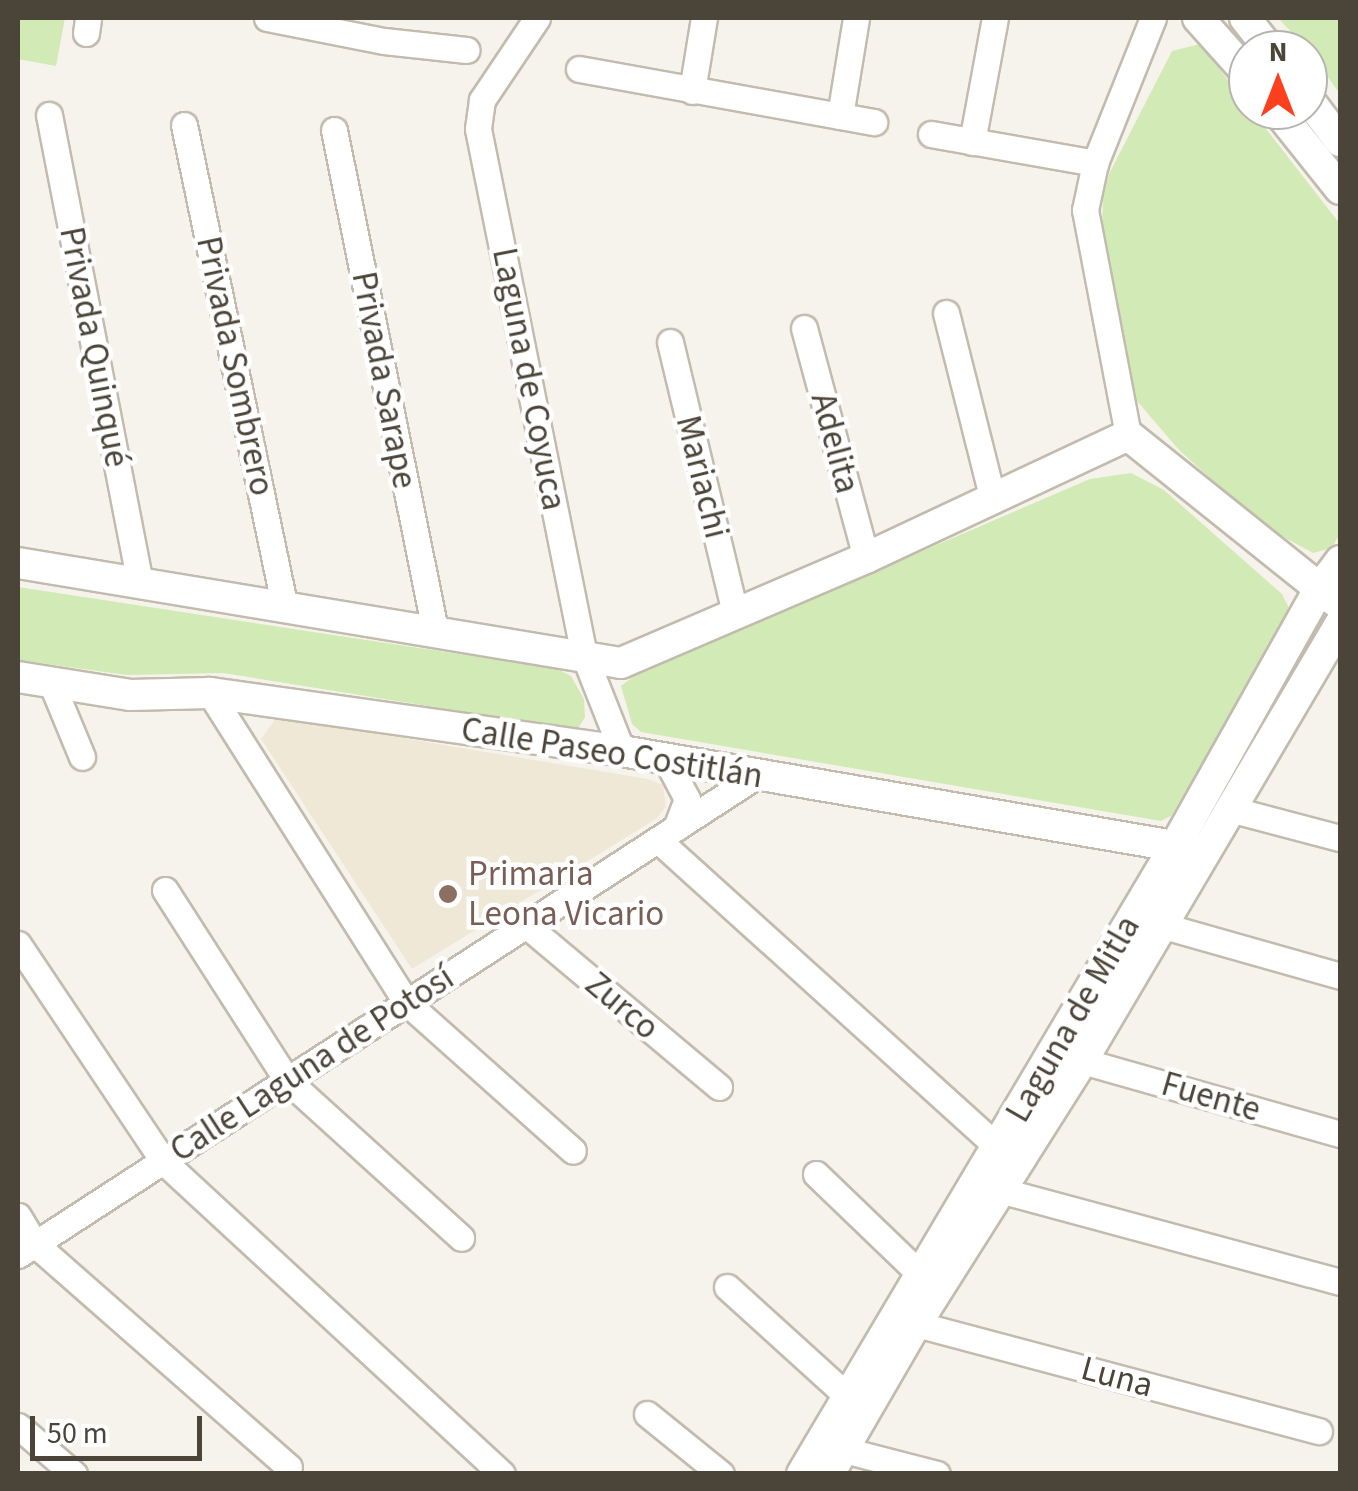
<!DOCTYPE html>
<html>
<head>
<meta charset="utf-8">
<style>
	body { margin:0 }
	#map { position:relative; width:1358px; height:1491px; overflow:hidden; background:#f6f3ec; font-family:"Source Sans 3",sans-serif }
	div>[style] { position:absolute }
	.education>* { inset:0; background:#efe8d6 }
	.green>* { inset:0; background:#d2eab5 }
	.roads { filter:drop-shadow(2px 0 #c2bbae) drop-shadow(-2px 0 #c2bbae) drop-shadow(0 2px #c2bbae) drop-shadow(0 -2px #c2bbae) }
	.minor>* { height:25px; margin:-12.5px; padding:0 12.5px; transform-origin:12.5px; border-radius:12.5px; background:#fff }
	.tertiary>* { height:30px; margin:-15px; padding:0 15px; transform-origin:15px; border-radius:15px; background:#fff }
	.dots>* { width:28px; height:28px; translate:-50% -50%; box-sizing:border-box; border:5px solid #fff; border-radius:50% }
	span { translate:-50% -50%; white-space:nowrap; text-align:center; line-height:1.15; -webkit-text-stroke:9px #fff; paint-order:stroke }
	.street-label { font-size:35px; color:#4b4439 }
	.education-label { font-size:35px; color:#785e54 }
	.left { translate:0 -50%; text-align:left }
	.frame { position:absolute; inset:0; border:20px solid #4b4439; pointer-events:none }
	.north { position:absolute; left:1228px; top:30px; width:100px; height:100px; box-sizing:border-box; background:#fff; border:2px solid #b7b4b0; border-radius:50%; rotate:0deg; font-size:28px; font-weight:700; line-height:40px; text-align:center; color:#4b4439 }
	.north::after { content:''; display:block; margin:auto; width:35px; height:45px; background:#fc3f1d; clip-path:polygon(50% 0,100% 100%,50% 72%,0 100%) }
	.scale { position:absolute; left:30px; top:1416px; width:172px; height:45px; box-sizing:border-box; border:5px solid #4b4439; border-top:0; padding-left:12px; font-size:30px; line-height:35px; white-space:nowrap; color:#4b4439; -webkit-text-stroke:8px #fff; paint-order:stroke }
</style>
</head>
<body>
<div id="map">
	<div class="education">
		<i style="clip-path:polygon(277px 717px,648px 779px,663px 785px,666px 807px,656px 819px,412px 969px,261px 739px)"></i>
	</div>
	<div class="green">
		<i style="clip-path:polygon(18px 18px,65px 18px,56px 66px,18px 59px)"></i>
		<i style="clip-path:polygon(1278px 18px,1340px 18px,1340px 94px,1308px 50px)"></i>
		<i style="clip-path:polygon(1200px 44px,1340px 224px,1340px 533px,1332px 548px,1313px 553px,1263px 526px,1179px 450px,1137px 401px,1102px 227px,1103px 197px,1109px 174px,1172px 51px)"></i>
		<i style="clip-path:polygon(1131px 473px,1164px 490px,1282px 594px,1292px 614px,1171px 816px,1161px 821px,641px 732px,632px 724px,621px 686px,638px 673px,1090px 479px)"></i>
		<i style="clip-path:polygon(18px 587px,557px 669px,571px 676px,584px 699px,585px 717px,577px 730px,223px 673px,127px 675px,18px 660px)"></i>
	</div>
	<div class="roads">
		<div class="minor">
			<i style="left:267px;top:18px;width:119px;rotate:11.1deg"></i>
			<i style="left:384px;top:41px;width:83px;rotate:6.2deg"></i>
			<i style="left:537px;top:18px;width:99px;rotate:123.9deg"></i>
			<i style="left:482px;top:100px;width:29px;rotate:98deg"></i>
			<i style="left:478px;top:129px;width:537px;rotate:78.61deg"></i>
			<i style="left:584px;top:655px;width:103px;rotate:68.4deg"></i>
			<i style="left:86px;top:33px;width:15px;rotate:-82deg"></i>
			<i style="left:579px;top:69px;width:300px;rotate:10.2deg"></i>
			<i style="left:692px;top:91px;width:74px;rotate:-80.7deg"></i>
			<i style="left:49px;top:115px;width:474px;rotate:79deg"></i>
			<i style="left:840px;top:116px;width:99px;rotate:-80.7deg"></i>
			<i style="left:184px;top:125px;width:493px;rotate:78.2deg"></i>
			<i style="left:334px;top:130px;width:510px;rotate:78.58deg"></i>
			<i style="left:931px;top:134px;width:167px;rotate:10deg"></i>
			<i style="left:972px;top:142px;width:126px;rotate:-79.5deg"></i>
			<i style="left:946px;top:313px;width:193px;rotate:75.9deg"></i>
			<i style="left:804px;top:328px;width:238px;rotate:74.9deg"></i>
			<i style="left:670px;top:342px;width:278px;rotate:76.5deg"></i>
			<i style="left:1128px;top:435px;width:229px;rotate:-100.8deg"></i>
			<i style="left:1085px;top:210px;width:48px;rotate:-78deg"></i>
			<i style="left:1095px;top:163px;width:156px;rotate:-68.2deg"></i>
			<i style="left:51px;top:682px;width:81px;rotate:67.5deg"></i>
			<i style="left:210px;top:693px;width:367px;rotate:57.6deg"></i>
			<i style="left:407px;top:1003px;width:222px;rotate:41.7deg"></i>
			<i style="left:667px;top:761px;width:43px;rotate:62.2deg"></i>
			<i style="left:687px;top:799px;width:31px;rotate:111deg"></i>
			<i style="left:1230px;top:809px;width:114px;rotate:14.8deg"></i>
			<i style="left:658px;top:840px;width:476px;rotate:42.1deg"></i>
			<i style="left:165px;top:890px;width:226px;rotate:57.3deg"></i>
			<i style="left:287px;top:1080px;width:235px;rotate:42.2deg"></i>
			<i style="left:526px;top:925px;width:252px;rotate:40deg"></i>
			<i style="left:1160px;top:925px;width:187px;rotate:15.8deg"></i>
			<i style="left:18px;top:944px;width:261px;rotate:56.2deg"></i>
			<i style="left:163px;top:1161px;width:461px;rotate:42.7deg"></i>
			<i style="left:1082px;top:1061px;width:268px;rotate:15.8deg"></i>
			<i style="left:816px;top:1174px;width:141px;rotate:43.9deg"></i>
			<i style="left:987px;top:1182px;width:18px;rotate:29deg"></i>
			<i style="left:1003px;top:1191px;width:349px;rotate:15.1deg"></i>
			<i style="left:18px;top:1216px;width:33px;rotate:59deg"></i>
			<i style="left:35px;top:1244px;width:338px;rotate:41.3deg"></i>
			<i style="left:18px;top:1255px;width:881px;rotate:-33deg"></i>
			<i style="left:727px;top:1287px;width:161px;rotate:42.2deg"></i>
			<i style="left:916px;top:1324px;width:417px;rotate:14.9deg"></i>
			<i style="left:647px;top:1414px;width:95px;rotate:39deg"></i>
			<i style="left:18px;top:1426px;width:74px;rotate:40.6deg"></i>
			<i style="left:844px;top:1450px;width:96px;rotate:14.5deg"></i>
		</div>
		<div class="tertiary">
			<i style="left:1198px;top:18px;width:75px;rotate:48.2deg"></i>
			<i style="left:1245px;top:18px;width:41px;rotate:52deg"></i>
			<i style="left:1308px;top:99px;width:53px;rotate:52.7deg"></i>
			<i style="left:1277px;top:110px;width:101px;rotate:51.4deg"></i>
			<i style="left:18px;top:563px;width:611px;rotate:9.42deg"></i>
			<i style="left:621px;top:663px;width:267px;rotate:-23.2deg"></i>
			<i style="left:866px;top:558px;width:289px;rotate:-25.1deg"></i>
			<i style="left:1128px;top:435px;width:272px;rotate:38.7deg"></i>
			<i style="left:18px;top:677px;width:113px;rotate:9.1deg"></i>
			<i style="left:130px;top:695px;width:80px;rotate:-1.4deg"></i>
			<i style="left:210px;top:693px;width:416px;rotate:8deg"></i>
			<i style="left:622px;top:751px;width:590px;rotate:9.77deg"></i>
			<i style="left:802px;top:1474px;width:730px;rotate:-59.29deg"></i>
			<i style="left:1175px;top:846px;width:296px;rotate:-60.7deg"></i>
			<i style="left:1320px;top:588px;width:34px;rotate:-53deg"></i>
			<i style="left:829px;top:1474px;width:173px;rotate:-59.9deg"></i>
			<i style="left:916px;top:1324px;width:311px;rotate:-57.7deg"></i>
			<i style="left:1082px;top:1061px;width:507px;rotate:-59.44deg"></i>
		</div>
	</div>
	<div class="dots">
		<i style="left:448px;top:894px;background:#8d6e63"></i>
	</div>
	<div class="street-label">
		<span style="left:94px;top:347px;rotate:79deg">Privada Quinqué</span>
		<span style="left:235px;top:366px;rotate:78deg">Privada Sombrero</span>
		<span style="left:529px;top:379px;rotate:79deg">Laguna de Coyuca</span>
		<span style="left:384px;top:380px;rotate:79deg">Privada Sarape</span>
		<span style="left:835px;top:443px;rotate:75deg">Adelita</span>
		<span style="left:702px;top:477px;rotate:76deg">Mariachi</span>
		<span style="left:612px;top:753px;rotate:9deg">Calle Paseo Costitlán</span>
		<span style="left:622px;top:1006px;rotate:40deg">Zurco</span>
		<span style="left:1073px;top:1019px;rotate:-60deg">Laguna de Mitla</span>
		<span style="left:312px;top:1064px;rotate:-33deg">Calle Laguna de Potosí</span>
		<span style="left:1211px;top:1097px;rotate:16deg">Fuente</span>
		<span style="left:1117px;top:1377px;rotate:15deg">Luna</span>
	</div>
	<div class="education-label">
		<span class="left" style="left:468px;top:894px">Primaria<br>Leona Vicario</span>
	</div>
	<div class="frame"></div>
	<div class="north">N</div>
	<div class="scale">50 m</div>
</div>
</body>
</html>
